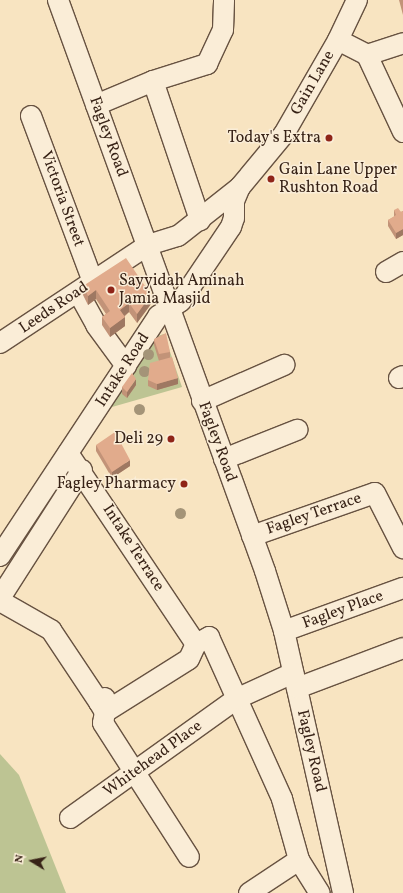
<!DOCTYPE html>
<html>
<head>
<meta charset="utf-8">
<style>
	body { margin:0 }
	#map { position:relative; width:403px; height:893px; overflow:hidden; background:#f8e4c1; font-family:Vollkorn,serif }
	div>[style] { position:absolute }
	.green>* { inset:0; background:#bdc493 }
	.roads { filter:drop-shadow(1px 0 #675241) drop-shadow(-1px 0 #675241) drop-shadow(0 1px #675241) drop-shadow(0 -1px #675241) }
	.minor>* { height:20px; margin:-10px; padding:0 10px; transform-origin:10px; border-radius:10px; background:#faedd7 }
	.trees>* { width:11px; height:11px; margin:-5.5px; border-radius:50%; background:#a49478 }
	.wall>* { inset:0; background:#c29378 }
	.shaded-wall>* { inset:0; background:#9e7862 }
	.building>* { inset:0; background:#e1ab8c }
	.dots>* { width:11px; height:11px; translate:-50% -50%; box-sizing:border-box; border:2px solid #faedd7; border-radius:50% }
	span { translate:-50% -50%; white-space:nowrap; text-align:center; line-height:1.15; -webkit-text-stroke:3px #faedd7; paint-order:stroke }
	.street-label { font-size:16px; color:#372216 }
	.poi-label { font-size:16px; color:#372216 }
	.right { translate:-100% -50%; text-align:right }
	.left { translate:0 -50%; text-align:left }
	.north { position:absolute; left:12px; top:841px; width:40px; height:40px; -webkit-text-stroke:3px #faedd7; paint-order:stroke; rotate:280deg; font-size:11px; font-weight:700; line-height:16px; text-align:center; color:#372216 }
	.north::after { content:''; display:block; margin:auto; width:14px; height:18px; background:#372216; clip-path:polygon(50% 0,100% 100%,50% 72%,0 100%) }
</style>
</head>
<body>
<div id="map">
	<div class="green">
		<i style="clip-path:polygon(164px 334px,182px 387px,105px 409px,154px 337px)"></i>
		<i style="clip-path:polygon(0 754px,19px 775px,66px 893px,0 893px)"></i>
	</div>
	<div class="roads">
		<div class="minor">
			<i style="left:58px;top:0;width:607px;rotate:70.07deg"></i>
			<i style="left:265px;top:571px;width:63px;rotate:72.4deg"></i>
			<i style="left:284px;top:631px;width:269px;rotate:77.3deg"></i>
			<i style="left:338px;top:40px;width:33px;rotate:27deg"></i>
			<i style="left:367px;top:55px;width:38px;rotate:-18deg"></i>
			<i style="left:367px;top:55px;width:85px;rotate:64.9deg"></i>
			<i style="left:153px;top:81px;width:147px;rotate:71.3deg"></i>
			<i style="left:96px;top:105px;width:62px;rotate:-22.8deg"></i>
			<i style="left:153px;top:81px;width:57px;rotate:-17.5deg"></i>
			<i style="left:207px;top:64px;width:38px;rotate:-65deg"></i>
			<i style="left:223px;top:30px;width:30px;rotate:-88deg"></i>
			<i style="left:31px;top:116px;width:177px;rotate:69.5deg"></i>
			<i style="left:386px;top:272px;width:20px;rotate:-30deg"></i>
			<i style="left:78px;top:292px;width:38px;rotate:61deg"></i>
			<i style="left:96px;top:325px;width:51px;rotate:53.8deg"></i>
			<i style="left:0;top:343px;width:178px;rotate:-33.5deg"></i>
			<i style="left:148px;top:245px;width:31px;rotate:-17deg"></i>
			<i style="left:178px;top:236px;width:79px;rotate:-38.3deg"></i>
			<i style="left:240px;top:187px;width:69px;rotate:-50.3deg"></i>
			<i style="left:284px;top:134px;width:108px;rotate:-60.1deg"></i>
			<i style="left:338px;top:40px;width:44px;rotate:-64.6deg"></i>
			<i style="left:399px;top:378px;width:4px;rotate:-27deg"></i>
			<i style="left:202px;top:401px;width:90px;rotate:-23.7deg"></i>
			<i style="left:68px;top:453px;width:230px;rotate:56.2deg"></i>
			<i style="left:224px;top:459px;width:79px;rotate:-21.7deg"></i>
			<i style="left:252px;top:536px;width:130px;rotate:-19.3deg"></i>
			<i style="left:375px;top:493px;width:62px;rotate:63deg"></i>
			<i style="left:0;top:556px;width:287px;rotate:-56.6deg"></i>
			<i style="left:158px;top:316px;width:27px;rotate:-33deg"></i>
			<i style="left:181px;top:301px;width:89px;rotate:-56deg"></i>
			<i style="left:231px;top:227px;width:9px;rotate:-72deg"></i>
			<i style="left:234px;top:218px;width:17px;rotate:-90deg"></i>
			<i style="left:234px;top:201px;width:15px;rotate:-67deg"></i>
			<i style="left:0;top:598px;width:152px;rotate:-57.4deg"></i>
			<i style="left:0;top:601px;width:59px;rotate:29.6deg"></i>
			<i style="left:51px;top:630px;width:87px;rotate:56.3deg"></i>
			<i style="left:99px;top:702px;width:7px;rotate:-34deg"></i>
			<i style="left:284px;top:631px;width:127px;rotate:-19.9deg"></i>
			<i style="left:196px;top:644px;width:15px;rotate:-28deg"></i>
			<i style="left:209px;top:637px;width:178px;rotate:65.7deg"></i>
			<i style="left:282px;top:799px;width:63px;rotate:74.4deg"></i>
			<i style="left:299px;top:860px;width:39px;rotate:58deg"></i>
			<i style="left:297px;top:688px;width:113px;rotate:-20.7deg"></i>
			<i style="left:99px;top:702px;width:12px;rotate:59deg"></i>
			<i style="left:105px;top:712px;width:11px;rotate:100deg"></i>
			<i style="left:103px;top:723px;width:159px;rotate:57.3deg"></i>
			<i style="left:105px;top:712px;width:99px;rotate:-32.2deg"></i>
			<i style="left:189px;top:659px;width:17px;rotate:-65deg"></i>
			<i style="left:70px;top:818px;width:204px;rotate:-35.6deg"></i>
			<i style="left:236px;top:699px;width:63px;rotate:-24.5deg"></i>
			<i style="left:249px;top:893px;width:60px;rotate:-33.4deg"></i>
		</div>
	</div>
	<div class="trees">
		<i style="left:148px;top:354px"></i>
		<i style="left:144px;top:371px"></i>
		<i style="left:139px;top:409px"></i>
		<i style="left:180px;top:513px"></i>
	</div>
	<div class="wall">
		<i style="clip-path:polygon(399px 0,403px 0,403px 15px)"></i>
		<i style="clip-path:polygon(394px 210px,401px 212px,403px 211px,403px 235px,396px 239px,388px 226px,388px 220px,394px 217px)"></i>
		<i style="clip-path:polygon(83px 286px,151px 304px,137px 323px,129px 312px,125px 316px,125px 326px,110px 337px,102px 325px,102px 317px,106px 314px,96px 299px,88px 305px,83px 295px)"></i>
		<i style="clip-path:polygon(154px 339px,170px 352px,170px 357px,178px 384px,157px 390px,148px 386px,148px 380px,159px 361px,154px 345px)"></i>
		<i style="clip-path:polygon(136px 385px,127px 398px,122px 394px,122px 387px)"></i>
		<i style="clip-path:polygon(96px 445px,130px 466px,112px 478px,96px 451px)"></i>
	</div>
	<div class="shaded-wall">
		<i style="clip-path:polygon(403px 229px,403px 235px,396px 239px,396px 233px)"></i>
		<i style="clip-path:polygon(96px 290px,96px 299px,88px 305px,88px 296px)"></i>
		<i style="clip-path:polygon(151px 295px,151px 304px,137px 323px,137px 314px)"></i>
		<i style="clip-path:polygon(129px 303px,129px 312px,120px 319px,120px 310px)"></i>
		<i style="clip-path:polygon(125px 317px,125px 326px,110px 337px,110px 328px)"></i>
		<i style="clip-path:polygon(178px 378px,178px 384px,157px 390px,157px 384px)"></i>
		<i style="clip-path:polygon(136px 379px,136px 385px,127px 398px,127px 392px)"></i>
		<i style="clip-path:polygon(130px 460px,130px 466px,112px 478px,112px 472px)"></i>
	</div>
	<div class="building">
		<i style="clip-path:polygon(398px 208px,401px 212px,403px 211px,403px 229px,396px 233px,388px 220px,396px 215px,394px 210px)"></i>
		<i style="clip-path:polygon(126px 258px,151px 295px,137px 314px,129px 303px,120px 310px,125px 317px,110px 328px,102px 317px,110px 311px,96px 290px,88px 296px,83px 286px)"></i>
		<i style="clip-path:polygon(166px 333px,170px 352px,159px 354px,154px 339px)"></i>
		<i style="clip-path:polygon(172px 357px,178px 378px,157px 384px,148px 380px,150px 363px)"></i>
		<i style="clip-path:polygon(132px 373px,136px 379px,127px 392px,122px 387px)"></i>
		<i style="clip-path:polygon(115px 432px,130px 460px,112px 472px,96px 445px)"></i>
	</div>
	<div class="dots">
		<i style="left:329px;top:138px;background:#8f2418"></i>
		<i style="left:271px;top:179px;background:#8f2418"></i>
		<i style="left:111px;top:290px;background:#8f2418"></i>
		<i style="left:171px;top:439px;background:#8f2418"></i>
		<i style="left:184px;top:484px;background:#8f2418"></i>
	</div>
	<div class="street-label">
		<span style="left:313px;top:83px;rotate:-60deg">Gain Lane</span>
		<span style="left:108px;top:137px;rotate:70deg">Fagley Road</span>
		<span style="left:62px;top:199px;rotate:70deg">Victoria Street</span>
		<span style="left:54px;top:308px;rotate:-34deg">Leeds Road</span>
		<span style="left:123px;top:370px;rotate:-57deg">Intake Road</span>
		<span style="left:217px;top:442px;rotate:70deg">Fagley Road</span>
		<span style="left:314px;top:514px;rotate:-19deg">Fagley Terrace</span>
		<span style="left:133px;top:548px;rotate:57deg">Intake Terrace</span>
		<span style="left:343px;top:610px;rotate:-20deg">Fagley Place</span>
		<span style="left:311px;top:751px;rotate:77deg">Fagley Road</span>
		<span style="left:153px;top:759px;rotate:-36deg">Whitehead Place</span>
	</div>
	<div class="poi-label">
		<span class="right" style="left:321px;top:138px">Today's Extra</span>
		<span class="left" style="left:279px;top:179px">Gain Lane Upper<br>Rushton Road</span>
		<span class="left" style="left:119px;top:290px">Sayyidah Aminah<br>Jamia Masjid</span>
		<span class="right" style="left:163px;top:439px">Deli 29</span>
		<span class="right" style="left:176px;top:484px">Fagley Pharmacy</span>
	</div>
	<div class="north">N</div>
</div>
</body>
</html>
